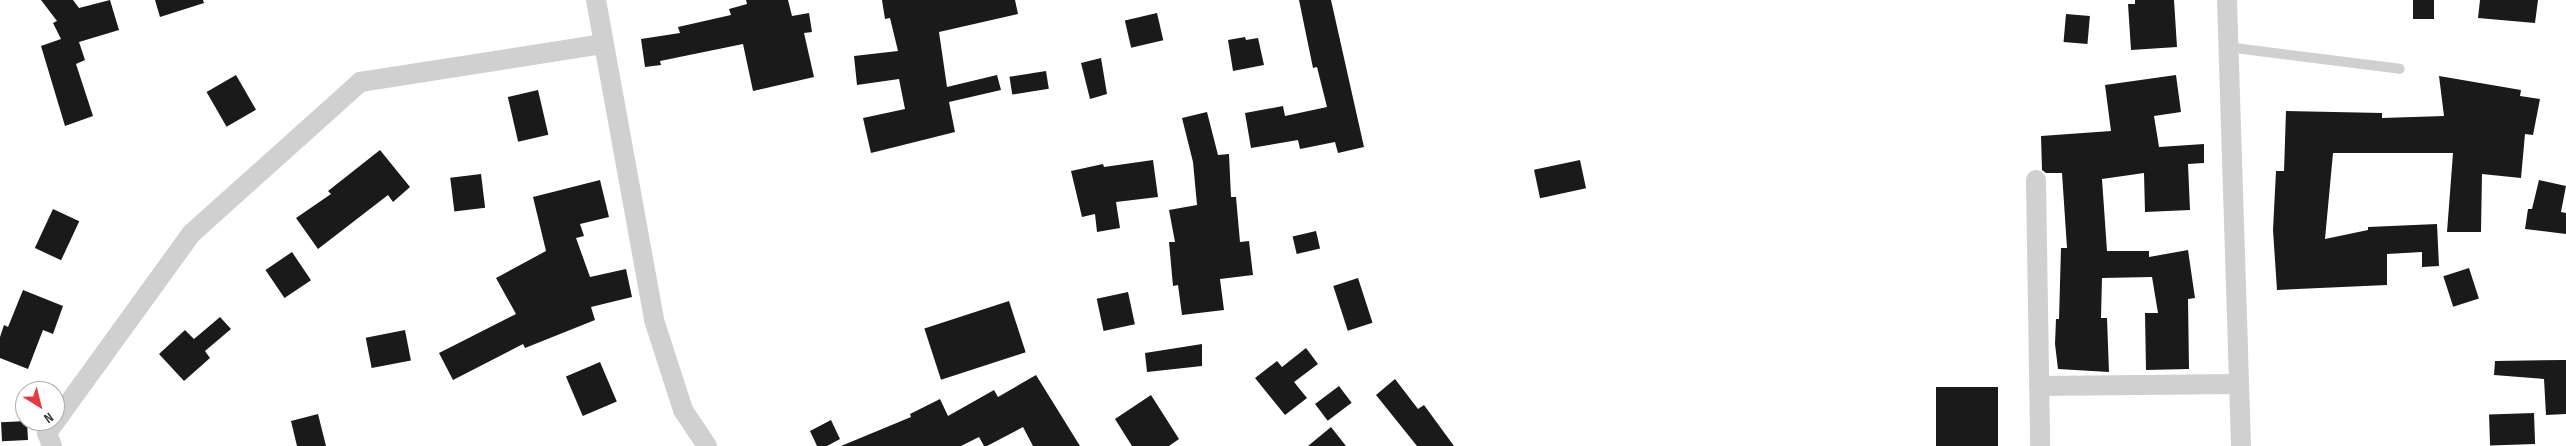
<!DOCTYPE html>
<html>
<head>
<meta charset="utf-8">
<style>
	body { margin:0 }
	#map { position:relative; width:2566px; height:446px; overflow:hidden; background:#fff; font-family:"Sofia Sans Condensed",sans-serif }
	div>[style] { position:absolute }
	.building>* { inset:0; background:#1a1a1a; transform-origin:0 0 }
	.lane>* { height:10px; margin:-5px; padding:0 5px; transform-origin:5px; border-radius:5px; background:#d0d0d0 }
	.street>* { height:20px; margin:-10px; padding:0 10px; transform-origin:10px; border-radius:10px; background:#d0d0d0 }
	span { translate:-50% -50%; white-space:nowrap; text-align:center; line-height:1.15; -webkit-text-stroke:5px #fff; paint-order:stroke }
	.north { position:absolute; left:15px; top:381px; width:50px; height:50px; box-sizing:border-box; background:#fff; border:1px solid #adadad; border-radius:50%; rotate:144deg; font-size:14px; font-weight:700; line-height:20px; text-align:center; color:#333 }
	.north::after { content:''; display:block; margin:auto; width:18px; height:22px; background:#e63946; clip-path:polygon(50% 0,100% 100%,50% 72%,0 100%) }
</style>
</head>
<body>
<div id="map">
	<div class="building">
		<i style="clip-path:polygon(41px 0,73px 0,79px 8px,110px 0,119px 30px,79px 42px,85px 60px,76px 64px,93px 116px,65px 126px,41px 46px,61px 39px,53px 23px,57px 21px)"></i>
		<i style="clip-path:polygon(155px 0,203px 0,204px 3px,160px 17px)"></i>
		<i style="clip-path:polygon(746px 0,788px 0,792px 16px,809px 13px,812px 32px,804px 33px,814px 77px,753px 91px,743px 44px,660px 61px,661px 65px,645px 67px,641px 39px,680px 33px,678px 27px,731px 15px,729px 9px,747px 4px)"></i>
		<i style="clip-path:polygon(882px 0,1015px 0,1018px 14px,939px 32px,947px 87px,997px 75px,1001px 90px,949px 102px,955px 132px,871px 153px,863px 118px,905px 109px,899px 79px,857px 85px,854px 56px,898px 51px,890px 18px,885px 19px)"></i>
		<i style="clip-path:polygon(1299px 0,1331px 0,1364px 147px,1338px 153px,1335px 142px,1300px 149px,1298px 140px,1251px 148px,1245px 113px,1283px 106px,1285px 116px,1327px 107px,1317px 67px,1313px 68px)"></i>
		<i style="clip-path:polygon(2135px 0,2174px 0,2177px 47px,2131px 50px,2128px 4px,2135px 4px)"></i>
		<i style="left:2413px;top:0;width:21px;height:19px"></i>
		<i style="clip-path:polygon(2480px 0,2538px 0,2535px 23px,2478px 18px)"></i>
		<i style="left:1157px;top:13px;width:28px;height:33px;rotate:77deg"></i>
		<i style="left:2066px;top:14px;width:24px;height:28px;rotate:5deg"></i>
		<i style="clip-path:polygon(1245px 37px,1246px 40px,1258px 38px,1264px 65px,1233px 71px,1228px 40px)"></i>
		<i style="clip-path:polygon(1101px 58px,1107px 94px,1090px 99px,1081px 63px)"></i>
		<i style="left:1046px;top:71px;width:18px;height:37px;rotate:81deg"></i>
		<i style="left:236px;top:75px;width:40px;height:34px;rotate:60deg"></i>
		<i style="clip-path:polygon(2176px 75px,2181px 112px,2154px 116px,2159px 147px,2204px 144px,2204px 163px,2188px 164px,2190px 210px,2145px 212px,2144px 173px,2102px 179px,2107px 251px,2149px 251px,2149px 257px,2188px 250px,2195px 298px,2188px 299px,2189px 369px,2146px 370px,2145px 313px,2158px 313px,2152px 277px,2102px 278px,2101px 318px,2107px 318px,2109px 372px,2058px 369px,2055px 344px,2056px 319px,2059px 319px,2061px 248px,2067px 248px,2062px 173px,2046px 173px,2042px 170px,2041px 136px,2111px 131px,2105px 85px)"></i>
		<i style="clip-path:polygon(2439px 76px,2521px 90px,2520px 96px,2540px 99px,2533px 135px,2525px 134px,2521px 178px,2482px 174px,2481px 232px,2447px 232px,2453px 153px,2333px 153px,2325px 239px,2368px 230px,2368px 227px,2437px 224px,2439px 266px,2422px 267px,2422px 252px,2387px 254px,2387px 285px,2277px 290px,2273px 230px,2276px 171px,2284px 171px,2286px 111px,2382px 113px,2382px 118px,2444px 116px)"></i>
		<i style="left:538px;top:90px;width:46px;height:31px;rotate:77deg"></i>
		<i style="clip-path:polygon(1207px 112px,1218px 155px,1229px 154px,1231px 197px,1236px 197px,1240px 242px,1249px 241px,1253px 275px,1220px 279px,1224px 310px,1182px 315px,1178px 285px,1173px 286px,1169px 242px,1175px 242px,1169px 210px,1197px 205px,1193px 162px,1182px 118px)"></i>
		<i style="clip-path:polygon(380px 150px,410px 187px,393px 202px,388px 195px,318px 249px,296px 218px,331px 194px,328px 191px)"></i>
		<i style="clip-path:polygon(1153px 160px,1158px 197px,1116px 202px,1120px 228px,1097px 232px,1095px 214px,1082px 217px,1071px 171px,1103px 164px,1104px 167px)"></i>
		<i style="left:1580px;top:160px;width:29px;height:47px;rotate:78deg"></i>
		<i style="left:481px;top:174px;width:34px;height:31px;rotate:83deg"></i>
		<i style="clip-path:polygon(600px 180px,609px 217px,580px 224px,584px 236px,576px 238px,590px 277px,626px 269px,632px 297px,591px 307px,595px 320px,525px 348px,523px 344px,453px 380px,439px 353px,516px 314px,496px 278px,546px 251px,533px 197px)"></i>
		<i style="clip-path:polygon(2539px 180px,2566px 186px,2561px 212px,2566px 213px,2566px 234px,2525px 229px,2528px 209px,2532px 209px)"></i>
		<i style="left:53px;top:209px;width:29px;height:43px;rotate:25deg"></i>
		<i style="left:1316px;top:231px;width:18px;height:24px;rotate:77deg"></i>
		<i style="left:292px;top:252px;width:34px;height:32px;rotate:56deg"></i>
		<i style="left:2469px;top:268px;width:32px;height:27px;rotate:72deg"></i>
		<i style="left:1358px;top:278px;width:47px;height:26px;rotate:72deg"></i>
		<i style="clip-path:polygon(23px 290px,63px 306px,53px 334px,43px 330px,28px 369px,0 358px,0 337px,4px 325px,8px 327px)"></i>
		<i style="left:1128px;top:292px;width:33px;height:32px;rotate:78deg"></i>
		<i style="left:1009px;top:301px;width:54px;height:89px;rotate:72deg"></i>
		<i style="clip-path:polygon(220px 317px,231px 329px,205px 351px,210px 358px,184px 381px,159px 354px,185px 330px,194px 339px)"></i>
		<i style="left:405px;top:330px;width:31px;height:40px;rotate:79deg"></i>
		<i style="clip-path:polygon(1202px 344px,1202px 366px,1147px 372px,1145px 353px)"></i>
		<i style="clip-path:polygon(1306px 348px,1318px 364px,1294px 382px,1307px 398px,1285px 415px,1255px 378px,1277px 361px,1282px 367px)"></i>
		<i style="clip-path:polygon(2566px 360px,2566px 414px,2546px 415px,2544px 379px,2494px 375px,2495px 361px)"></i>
		<i style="left:600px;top:362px;width:43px;height:37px;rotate:67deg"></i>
		<i style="clip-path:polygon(1036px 375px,1080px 446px,1033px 446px,1023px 427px,987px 446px,984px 446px,979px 437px,961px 446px,841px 446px,911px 417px,910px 414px,940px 399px,948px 416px,994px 390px,998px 397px)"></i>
		<i style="clip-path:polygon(1395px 379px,1418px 409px,1424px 405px,1454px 446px,1417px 446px,1376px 395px)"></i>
		<i style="left:1339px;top:386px;width:21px;height:30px;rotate:53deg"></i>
		<i style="left:1936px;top:387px;width:62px;height:59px"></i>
		<i style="clip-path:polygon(1151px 395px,1179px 439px,1169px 446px,1132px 446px,1115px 419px)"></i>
		<i style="left:2534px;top:413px;width:31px;height:45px;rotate:88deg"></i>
		<i style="clip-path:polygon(318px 414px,326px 446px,297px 446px,291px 421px)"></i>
		<i style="clip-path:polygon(831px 420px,840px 439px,827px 446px,817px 446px,810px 431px)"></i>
		<i style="left:27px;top:421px;width:19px;height:26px;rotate:87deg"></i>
		<i style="clip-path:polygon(1331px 427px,1346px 446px,1308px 446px)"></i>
	</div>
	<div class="lane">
		<i style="left:2227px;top:47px;width:174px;rotate:7.2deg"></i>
	</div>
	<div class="street">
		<i style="left:596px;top:0;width:325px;rotate:79.7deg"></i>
		<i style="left:654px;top:320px;width:95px;rotate:72.1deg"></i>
		<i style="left:683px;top:410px;width:43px;rotate:56.3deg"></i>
		<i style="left:2227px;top:0;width:446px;rotate:88.2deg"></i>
		<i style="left:2036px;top:180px;width:266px;rotate:89.1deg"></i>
		<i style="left:2039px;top:386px;width:200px;rotate:-0.6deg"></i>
		<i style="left:52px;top:446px;width:14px;rotate:-111deg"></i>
		<i style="left:47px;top:433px;width:247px;rotate:-54.1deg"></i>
		<i style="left:192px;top:233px;width:226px;rotate:-41.9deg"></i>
		<i style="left:360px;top:82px;width:245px;rotate:-8.9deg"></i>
	</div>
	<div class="north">N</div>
</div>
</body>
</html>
